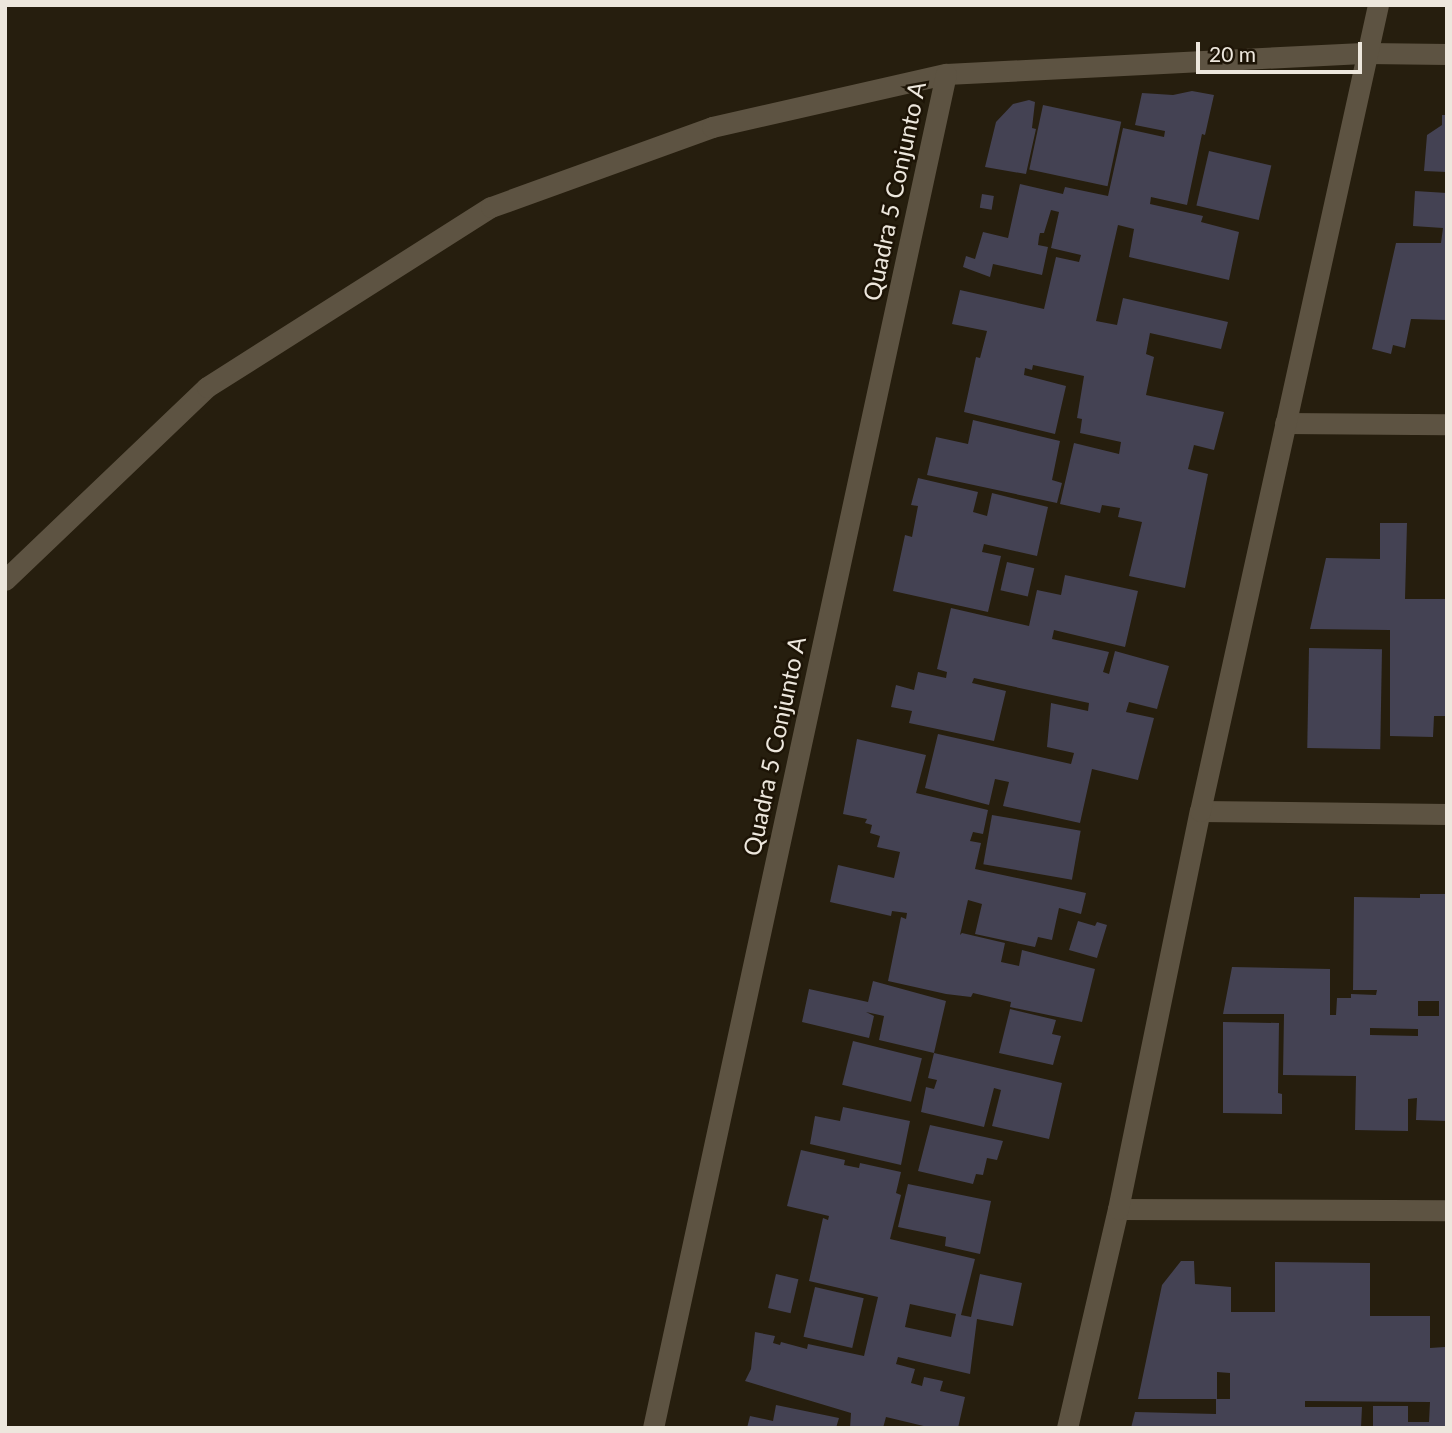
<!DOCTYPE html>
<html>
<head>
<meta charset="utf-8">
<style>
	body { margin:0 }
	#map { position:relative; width:1452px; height:1433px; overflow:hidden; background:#261e0e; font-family:Lato,sans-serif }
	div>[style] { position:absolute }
	.building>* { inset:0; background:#444253; transform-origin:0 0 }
	.street>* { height:21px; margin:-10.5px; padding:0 10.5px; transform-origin:10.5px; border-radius:10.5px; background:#5d5342 }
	span { translate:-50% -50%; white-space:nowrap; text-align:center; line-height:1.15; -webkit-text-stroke:5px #1d1406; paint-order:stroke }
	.street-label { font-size:24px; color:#ede7dd }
	.frame { position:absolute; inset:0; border:7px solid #ede7dd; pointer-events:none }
	.scale { position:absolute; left:1196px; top:42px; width:166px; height:32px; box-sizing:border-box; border:4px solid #ede7dd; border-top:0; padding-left:9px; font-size:21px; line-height:24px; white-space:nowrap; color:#ede7dd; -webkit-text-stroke:5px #1d1406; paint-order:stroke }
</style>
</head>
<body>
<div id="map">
	<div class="building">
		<i style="clip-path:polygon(1192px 91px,1214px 95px,1205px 135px,1202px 134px,1187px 205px,1151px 197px,1150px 204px,1203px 216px,1201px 222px,1239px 232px,1229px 280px,1129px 257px,1134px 229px,1118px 225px,1096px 321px,1117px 325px,1123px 298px,1228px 322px,1221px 349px,1150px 333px,1146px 354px,1154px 357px,1146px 395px,1224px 412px,1214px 450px,1194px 445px,1188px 469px,1208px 474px,1185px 588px,1129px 576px,1142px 522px,1118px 517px,1120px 508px,1102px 505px,1100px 513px,1060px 504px,1074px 443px,1119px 454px,1121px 442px,1080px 433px,1082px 419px,1077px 418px,1084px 376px,1033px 365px,1032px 370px,1025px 368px,1024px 375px,1066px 386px,1055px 434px,964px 412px,976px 357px,980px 358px,987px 331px,952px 324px,960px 290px,1044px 309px,1056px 257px,1079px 262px,1081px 255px,1051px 248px,1059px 212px,1051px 210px,1044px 233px,1040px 233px,1039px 237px,1038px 245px,1048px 247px,1042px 275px,993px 264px,990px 277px,963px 267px,966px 256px,975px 259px,983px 232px,1008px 238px,1020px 184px,1063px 194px,1065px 187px,1108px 196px,1123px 128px,1164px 137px,1165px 131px,1135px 125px,1142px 93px,1173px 95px)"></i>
		<i style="clip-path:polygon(1029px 100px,1035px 102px,1032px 128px,1036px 129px,1026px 174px,985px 167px,996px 122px,1013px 104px)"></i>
		<i style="left:1043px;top:105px;width:80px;height:66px;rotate:12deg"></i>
		<i style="clip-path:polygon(1442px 115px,1447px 115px,1447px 172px,1424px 171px,1427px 135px,1442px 125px)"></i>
		<i style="left:1209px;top:151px;width:64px;height:56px;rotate:13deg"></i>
		<i style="clip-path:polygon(1415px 191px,1447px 193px,1447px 320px,1411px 319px,1405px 348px,1393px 345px,1391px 354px,1372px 349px,1396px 243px,1441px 243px,1443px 228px,1413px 226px)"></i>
		<i style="left:982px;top:194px;width:12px;height:14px;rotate:9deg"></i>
		<i style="clip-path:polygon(973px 420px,1060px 441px,1052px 480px,1062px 483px,1057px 503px,927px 475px,936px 437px,968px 444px)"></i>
		<i style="clip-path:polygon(918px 478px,978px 492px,973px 512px,987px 516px,992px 493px,1048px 507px,1037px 556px,984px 544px,982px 552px,1001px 556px,988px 612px,893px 591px,905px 535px,912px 537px,918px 506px,911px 505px)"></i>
		<i style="clip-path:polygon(1380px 523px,1407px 523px,1405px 599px,1447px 599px,1447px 716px,1434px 716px,1433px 737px,1390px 736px,1390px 630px,1310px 629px,1326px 558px,1380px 559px)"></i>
		<i style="left:1007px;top:562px;width:28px;height:29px;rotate:13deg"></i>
		<i style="clip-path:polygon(1065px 575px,1138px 591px,1125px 647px,1054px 630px,1052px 639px,1109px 652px,1103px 672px,1109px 674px,1115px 651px,1169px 666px,1157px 709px,1129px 702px,1126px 712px,1154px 718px,1138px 780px,1092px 769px,1080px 823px,1003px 806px,1009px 782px,995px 779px,989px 805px,925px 788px,938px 734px,1071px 764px,1074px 753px,1047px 747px,1051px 703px,1088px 711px,1089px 703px,974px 678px,972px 683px,1006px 691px,994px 741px,909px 723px,912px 711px,891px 707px,896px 685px,914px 690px,918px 672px,946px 678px,947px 672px,937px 669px,951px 608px,1029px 626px,1037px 590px,1061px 595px)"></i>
		<i style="left:1309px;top:648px;width:73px;height:100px;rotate:1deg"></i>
		<i style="clip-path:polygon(857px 739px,926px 755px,916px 793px,988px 810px,983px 834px,973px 832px,970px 841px,981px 843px,975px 869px,1086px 893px,1081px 914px,1059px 908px,1052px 940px,1038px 937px,1035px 947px,975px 934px,982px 904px,968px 900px,960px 935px,962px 933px,1005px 943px,1001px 962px,1019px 966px,1022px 950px,1095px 969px,1082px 1022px,1010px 1007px,1011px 1002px,973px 993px,971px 997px,946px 994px,888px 981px,901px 917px,906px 919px,907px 913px,892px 911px,891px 916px,830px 902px,838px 865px,894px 878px,900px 852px,877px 847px,880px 836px,870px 833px,872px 825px,865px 823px,867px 819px,843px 814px)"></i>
		<i style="left:992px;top:815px;width:90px;height:50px;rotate:10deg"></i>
		<i style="clip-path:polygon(evenodd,1420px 894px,1447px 894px,1447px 1121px,1416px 1120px,1417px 1098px,1408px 1099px,1408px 1131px,1355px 1130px,1356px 1076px,1283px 1075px,1284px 1014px,1223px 1014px,1232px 967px,1330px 969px,1330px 1015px,1336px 1015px,1337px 998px,1351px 998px,1351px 994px,1376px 995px,1377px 990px,1353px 990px,1354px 897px,1420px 898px,1420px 894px,1418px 1001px,1439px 1001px,1439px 1016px,1418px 1016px,1418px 1001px,1420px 894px,1370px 1028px,1418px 1029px,1418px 1036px,1370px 1035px,1370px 1028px)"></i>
		<i style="clip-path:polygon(1078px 921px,1095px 926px,1097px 922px,1107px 925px,1097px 958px,1069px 950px)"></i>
		<i style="clip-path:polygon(873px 981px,946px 1001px,934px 1053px,1062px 1083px,1049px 1139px,992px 1126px,1001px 1090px,994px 1088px,984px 1127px,921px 1112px,926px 1087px,934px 1089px,937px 1080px,928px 1078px,934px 1053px,879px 1040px,884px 1016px,866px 1012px,874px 1016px,869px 1038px,802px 1022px,809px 989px,868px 1002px)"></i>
		<i style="clip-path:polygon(1010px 1009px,1056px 1020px,1052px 1034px,1061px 1036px,1053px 1065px,999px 1053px)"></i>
		<i style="clip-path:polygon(1223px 1022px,1279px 1023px,1278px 1093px,1282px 1094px,1282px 1114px,1223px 1113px)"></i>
		<i style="left:853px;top:1041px;width:71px;height:45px;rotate:14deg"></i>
		<i style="clip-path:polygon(843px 1107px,910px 1121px,901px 1165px,810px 1144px,815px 1116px,840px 1121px)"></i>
		<i style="clip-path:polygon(930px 1125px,1003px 1141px,997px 1160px,987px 1158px,983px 1175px,976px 1174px,973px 1184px,918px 1171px)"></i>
		<i style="clip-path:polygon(evenodd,801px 1150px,845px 1160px,844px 1165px,859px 1168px,860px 1163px,901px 1172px,896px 1193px,901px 1195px,890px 1239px,975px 1259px,961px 1315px,971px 1317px,980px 1274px,1022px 1283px,1013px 1326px,977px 1319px,970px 1374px,898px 1357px,896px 1364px,915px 1369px,911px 1383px,922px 1386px,924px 1377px,943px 1381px,940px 1391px,965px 1397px,958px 1428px,932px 1428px,886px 1417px,883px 1428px,850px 1428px,851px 1413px,745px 1381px,751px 1369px,755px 1332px,775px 1336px,773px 1343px,780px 1345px,781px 1342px,807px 1349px,808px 1344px,864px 1356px,878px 1297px,809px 1281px,823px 1218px,828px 1220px,829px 1216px,787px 1206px,801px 1150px,910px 1304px,956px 1314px,951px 1337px,905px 1327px,910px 1304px)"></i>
		<i style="clip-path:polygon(908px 1184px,991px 1201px,980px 1254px,945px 1246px,946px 1237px,898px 1227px)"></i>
		<i style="clip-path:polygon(1181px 1261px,1194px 1261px,1195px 1284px,1231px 1287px,1231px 1312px,1275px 1312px,1275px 1262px,1370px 1263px,1370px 1316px,1430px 1316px,1430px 1348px,1445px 1347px,1447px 1428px,1373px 1428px,1373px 1406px,1408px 1406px,1408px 1422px,1429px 1422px,1430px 1402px,1305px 1401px,1305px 1407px,1362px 1407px,1361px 1428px,1131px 1428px,1135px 1412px,1216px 1414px,1216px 1399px,1230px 1399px,1230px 1373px,1217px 1372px,1217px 1399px,1138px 1399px,1162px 1285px)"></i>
		<i style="left:776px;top:1274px;width:23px;height:35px;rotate:13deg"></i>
		<i style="left:815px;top:1287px;width:50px;height:51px;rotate:13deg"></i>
		<i style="clip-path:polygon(776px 1405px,839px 1418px,836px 1428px,747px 1428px,750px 1416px,773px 1421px)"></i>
	</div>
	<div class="street">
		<i style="left:1285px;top:423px;width:162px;rotate:0.4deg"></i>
		<i style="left:5px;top:580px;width:279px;rotate:-43.7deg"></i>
		<i style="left:207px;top:387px;width:336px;rotate:-32.4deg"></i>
		<i style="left:491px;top:207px;width:235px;rotate:-19.9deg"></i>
		<i style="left:712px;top:127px;width:240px;rotate:-12.8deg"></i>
		<i style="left:946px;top:74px;width:422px;rotate:-2.9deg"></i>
		<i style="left:1367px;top:53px;width:80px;rotate:0.7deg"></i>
		<i style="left:1200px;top:811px;width:247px;rotate:0.7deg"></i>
		<i style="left:1118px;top:1209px;width:329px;rotate:0.2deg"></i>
		<i style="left:653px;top:1428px;width:1385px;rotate:-77.79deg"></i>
		<i style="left:1067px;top:1428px;width:225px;rotate:-76.9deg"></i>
		<i style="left:1118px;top:1209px;width:406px;rotate:-78.4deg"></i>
		<i style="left:1200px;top:811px;width:825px;rotate:-77.55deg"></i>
	</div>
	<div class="street-label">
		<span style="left:894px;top:191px;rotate:-78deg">Quadra 5 Conjunto A</span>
		<span style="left:774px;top:746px;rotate:-78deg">Quadra 5 Conjunto A</span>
	</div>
	<div class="frame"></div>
	<div class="scale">20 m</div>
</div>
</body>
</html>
